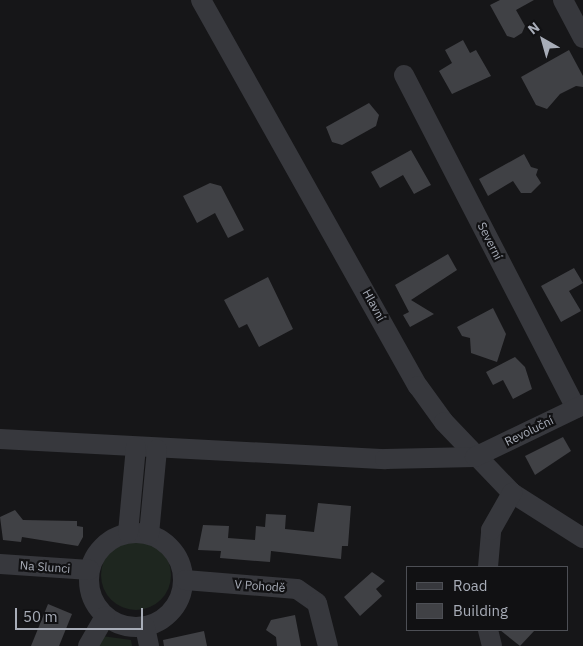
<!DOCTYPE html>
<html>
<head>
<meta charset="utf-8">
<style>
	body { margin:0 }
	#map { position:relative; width:583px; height:646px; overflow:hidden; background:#161618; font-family:"IBM Plex Sans",sans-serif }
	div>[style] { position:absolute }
	.green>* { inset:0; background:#1e261f }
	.round { border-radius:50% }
	.building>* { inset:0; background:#404145 }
	.minor>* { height:20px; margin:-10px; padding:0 10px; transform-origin:10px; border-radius:10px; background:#37383d }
	.minor>.ring { margin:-10px; padding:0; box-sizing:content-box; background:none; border:20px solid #37383d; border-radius:50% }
	span { translate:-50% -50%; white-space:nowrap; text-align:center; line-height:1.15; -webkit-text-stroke:4.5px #111113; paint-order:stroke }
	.street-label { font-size:12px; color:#a8adb8 }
	.legend { position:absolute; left:406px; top:566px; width:162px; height:65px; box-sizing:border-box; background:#111113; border:1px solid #4d4f55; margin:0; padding:6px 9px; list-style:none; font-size:15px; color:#a8adb8 }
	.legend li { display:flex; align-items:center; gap:10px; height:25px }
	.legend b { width:25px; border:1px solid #4d4f55 }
	.north { position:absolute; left:518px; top:15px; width:50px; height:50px; -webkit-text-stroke:4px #111113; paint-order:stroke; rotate:322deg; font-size:14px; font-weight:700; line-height:20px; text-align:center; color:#a8adb8 }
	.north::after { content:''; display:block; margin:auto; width:18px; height:22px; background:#a8adb8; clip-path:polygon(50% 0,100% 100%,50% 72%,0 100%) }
	.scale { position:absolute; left:15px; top:608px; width:128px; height:22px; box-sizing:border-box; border:2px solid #a8adb8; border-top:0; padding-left:6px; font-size:15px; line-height:18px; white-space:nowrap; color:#a8adb8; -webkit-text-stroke:4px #111113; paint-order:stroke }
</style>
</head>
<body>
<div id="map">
	<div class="green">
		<i class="round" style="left:101px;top:540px;width:70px;height:70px"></i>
		<i style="clip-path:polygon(102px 636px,131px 640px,132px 646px,98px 646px)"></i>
	</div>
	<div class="building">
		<i style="clip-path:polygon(500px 0,534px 0,516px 10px,525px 26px,522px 33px,514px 38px,507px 36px,490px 5px)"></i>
		<i style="clip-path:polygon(463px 40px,470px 53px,476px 50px,491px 76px,452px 94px,439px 71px,452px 63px,445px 50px)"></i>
		<i style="clip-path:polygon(569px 50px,583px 76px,583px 87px,576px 86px,560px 94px,547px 109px,536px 105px,521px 77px)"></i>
		<i style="clip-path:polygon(369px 103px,379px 115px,376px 126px,342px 145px,332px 142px,326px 127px)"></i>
		<i style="clip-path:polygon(411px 150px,431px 185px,414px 194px,403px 175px,380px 188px,371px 172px)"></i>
		<i style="clip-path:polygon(524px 154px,531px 167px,538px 169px,536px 175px,541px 183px,531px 193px,521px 193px,513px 181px,488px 196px,479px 179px)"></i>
		<i style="clip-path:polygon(210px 183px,221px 186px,244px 230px,228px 238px,215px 213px,197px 223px,183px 196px)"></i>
		<i style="clip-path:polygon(448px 254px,457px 270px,411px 300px,434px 314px,410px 327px,403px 315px,409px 312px,395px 285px)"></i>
		<i style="clip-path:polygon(574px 268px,583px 283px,569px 291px,581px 311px,561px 322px,541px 286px)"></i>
		<i style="clip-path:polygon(268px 277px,293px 329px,259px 347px,247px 324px,239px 328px,224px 300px)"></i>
		<i style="clip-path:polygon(493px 308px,506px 334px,497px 362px,471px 353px,470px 338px,462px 336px,457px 327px)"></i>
		<i style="clip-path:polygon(515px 357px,525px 367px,532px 389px,513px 399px,503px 380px,493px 385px,486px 372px)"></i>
		<i style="clip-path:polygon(563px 437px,571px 451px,535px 475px,525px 456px)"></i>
		<i style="clip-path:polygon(318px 503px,351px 506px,348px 546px,342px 546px,341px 559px,271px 551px,270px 562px,220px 558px,221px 551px,198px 550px,203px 525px,229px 526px,228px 538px,255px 540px,256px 526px,265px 527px,266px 514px,286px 515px,285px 529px,314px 532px)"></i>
		<i style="clip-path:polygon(15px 510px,23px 520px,77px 521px,77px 526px,83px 527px,83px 537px,78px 546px,22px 537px,21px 542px,3px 540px,0 517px)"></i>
		<i style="clip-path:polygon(372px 572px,385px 581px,376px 589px,382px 596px,360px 616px,344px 597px)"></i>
		<i style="clip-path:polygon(48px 604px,72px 614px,59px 646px,31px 646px)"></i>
		<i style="clip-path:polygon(295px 615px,301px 646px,277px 646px,276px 637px,266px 630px,271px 620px)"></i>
		<i style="clip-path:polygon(500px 630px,535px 630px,520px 646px)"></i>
		<i style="clip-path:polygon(204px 631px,207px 646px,164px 646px,163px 640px)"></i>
	</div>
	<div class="minor">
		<i style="left:201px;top:0;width:443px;rotate:60.7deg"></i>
		<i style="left:418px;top:386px;width:44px;rotate:54.2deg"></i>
		<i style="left:444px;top:422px;width:98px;rotate:46.2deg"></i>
		<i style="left:512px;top:493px;width:84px;rotate:32.4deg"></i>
		<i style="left:563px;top:0;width:43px;rotate:62.2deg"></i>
		<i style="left:404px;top:75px;width:375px;rotate:62.7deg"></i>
		<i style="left:0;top:439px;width:386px;rotate:3deg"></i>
		<i style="left:385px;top:459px;width:90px;rotate:-1.3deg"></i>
		<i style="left:475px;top:457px;width:120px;rotate:-25.7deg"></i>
		<i class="ring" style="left:89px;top:533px;width:74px;height:74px"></i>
		<i style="left:128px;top:533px;width:86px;rotate:-84.7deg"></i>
		<i style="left:149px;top:534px;width:85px;rotate:-84.6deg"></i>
		<i style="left:0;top:564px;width:90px;rotate:3.8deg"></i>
		<i style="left:488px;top:567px;width:37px;rotate:-85deg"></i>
		<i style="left:491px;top:530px;width:43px;rotate:-60.4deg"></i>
		<i style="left:185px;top:580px;width:112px;rotate:4.6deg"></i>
		<i style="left:297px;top:589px;width:24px;rotate:35deg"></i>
		<i style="left:317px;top:603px;width:44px;rotate:75.7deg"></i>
		<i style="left:145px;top:627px;width:19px;rotate:78deg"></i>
		<i style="left:488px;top:630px;width:16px;rotate:76deg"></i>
		<i style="left:88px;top:646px;width:34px;rotate:-60deg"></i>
	</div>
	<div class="street-label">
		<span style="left:490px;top:241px;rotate:63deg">Severní</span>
		<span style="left:374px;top:305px;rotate:61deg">Hlavní</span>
		<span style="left:529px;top:431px;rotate:-26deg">Revoluční</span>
		<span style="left:45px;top:567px;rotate:4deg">Na Slunci</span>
		<span style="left:260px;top:586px;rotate:4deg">V Pohodě</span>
	</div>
	<ul class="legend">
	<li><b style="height:6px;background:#37383d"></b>Road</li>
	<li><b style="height:14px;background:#404145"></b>Building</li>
	</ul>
	<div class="north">N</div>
	<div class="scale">50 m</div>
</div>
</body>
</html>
